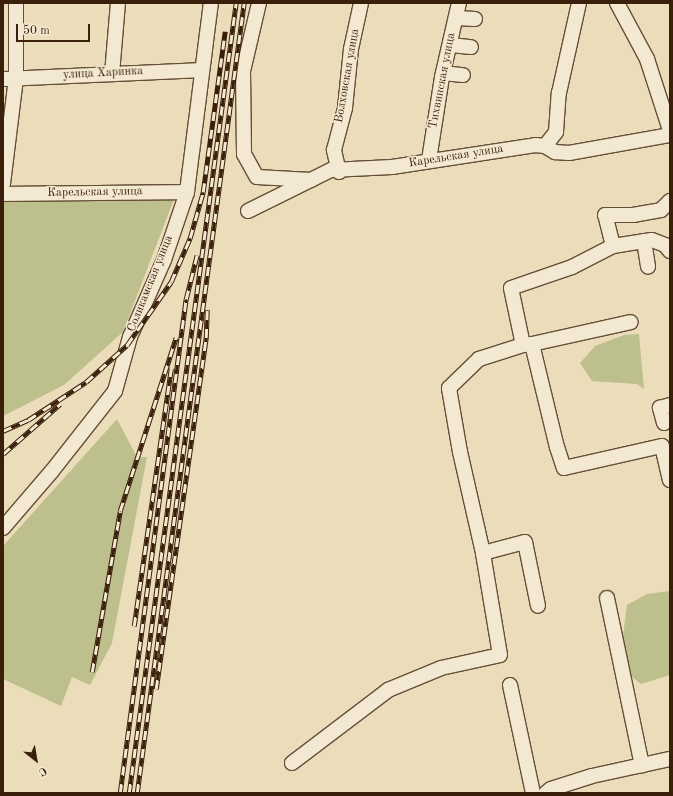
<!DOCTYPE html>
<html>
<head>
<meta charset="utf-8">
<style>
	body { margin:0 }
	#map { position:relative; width:673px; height:796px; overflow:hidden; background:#ecddba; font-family:"Old Standard TT",serif }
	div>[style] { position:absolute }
	.green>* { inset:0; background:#bdbf8c }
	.roads { filter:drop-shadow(1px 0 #664e37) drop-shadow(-1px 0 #664e37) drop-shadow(0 1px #664e37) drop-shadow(0 -1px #664e37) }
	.minor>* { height:14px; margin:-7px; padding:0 7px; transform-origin:7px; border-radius:7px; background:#f3e9d2 }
	.rail>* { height:4.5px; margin-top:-2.25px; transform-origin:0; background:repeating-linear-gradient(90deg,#f3e9d2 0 9px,#3a1f0b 0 18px); box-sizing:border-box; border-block:1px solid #3a1f0b }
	span { translate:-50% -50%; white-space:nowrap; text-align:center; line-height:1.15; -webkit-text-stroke:3px #f3e9d2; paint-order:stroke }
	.street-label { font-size:12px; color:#3a1f0b }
	.frame { position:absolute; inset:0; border:4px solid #3a1f0b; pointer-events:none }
	.north { position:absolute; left:16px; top:740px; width:40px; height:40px; -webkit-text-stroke:3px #f3e9d2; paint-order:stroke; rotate:149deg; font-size:11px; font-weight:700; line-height:16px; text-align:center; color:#3a1f0b }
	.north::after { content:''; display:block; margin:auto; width:14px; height:18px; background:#3a1f0b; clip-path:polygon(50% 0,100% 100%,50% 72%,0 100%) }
	.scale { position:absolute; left:16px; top:24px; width:74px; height:18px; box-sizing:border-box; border:2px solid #3a1f0b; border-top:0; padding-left:5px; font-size:12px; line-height:14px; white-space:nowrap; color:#3a1f0b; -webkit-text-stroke:3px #f3e9d2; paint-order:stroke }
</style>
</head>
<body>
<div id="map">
	<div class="green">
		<i style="clip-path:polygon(176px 194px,123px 332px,64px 385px,3px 416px,3px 197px)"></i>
		<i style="clip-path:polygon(639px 334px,644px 389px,637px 384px,592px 381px,580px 363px,595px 346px,624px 335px)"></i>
		<i style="clip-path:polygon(117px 419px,137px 457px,147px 457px,112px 643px,90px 685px,72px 677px,61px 706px,3px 679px,3px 546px)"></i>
		<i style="clip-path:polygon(670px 591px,670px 675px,641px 684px,628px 674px,622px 643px,627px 605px,647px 594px)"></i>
	</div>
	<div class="roads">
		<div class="minor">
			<i style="left:259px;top:3px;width:70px;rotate:103.2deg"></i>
			<i style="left:243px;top:71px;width:83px;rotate:89.3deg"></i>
			<i style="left:244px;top:154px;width:26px;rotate:61deg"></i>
			<i style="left:257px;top:177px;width:54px;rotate:3.2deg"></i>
			<i style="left:617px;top:3px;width:64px;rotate:61.8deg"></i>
			<i style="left:647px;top:59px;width:75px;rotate:72.1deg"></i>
			<i style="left:456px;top:18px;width:19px;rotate:3deg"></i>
			<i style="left:451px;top:45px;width:20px;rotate:6deg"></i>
			<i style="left:443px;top:73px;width:20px;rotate:6deg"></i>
			<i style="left:112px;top:74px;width:71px;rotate:-85.2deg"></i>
			<i style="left:3px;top:79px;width:199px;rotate:-2.6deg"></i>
			<i style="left:545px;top:146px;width:18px;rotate:-52deg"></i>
			<i style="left:556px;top:132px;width:39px;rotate:-86deg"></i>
			<i style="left:559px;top:93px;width:92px;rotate:-77.5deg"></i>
			<i style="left:429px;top:160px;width:84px;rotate:-81.1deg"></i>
			<i style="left:442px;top:77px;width:76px;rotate:-77.1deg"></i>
			<i style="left:339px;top:172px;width:23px;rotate:-103deg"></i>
			<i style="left:334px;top:150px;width:43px;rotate:-75.3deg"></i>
			<i style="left:345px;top:108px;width:59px;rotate:-84.2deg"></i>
			<i style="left:351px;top:49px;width:47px;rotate:-77.7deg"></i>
			<i style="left:3px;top:184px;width:107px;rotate:-83deg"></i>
			<i style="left:16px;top:78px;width:75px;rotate:-90deg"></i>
			<i style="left:3px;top:194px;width:184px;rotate:-0.6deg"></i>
			<i style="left:248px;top:211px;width:93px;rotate:-26.3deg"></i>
			<i style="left:331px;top:170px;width:61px;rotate:-2.8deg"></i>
			<i style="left:392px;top:167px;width:145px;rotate:-8.7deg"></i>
			<i style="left:535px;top:145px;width:10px;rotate:6deg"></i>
			<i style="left:545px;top:146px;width:12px;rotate:31deg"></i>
			<i style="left:555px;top:152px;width:14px;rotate:4deg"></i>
			<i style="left:569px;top:153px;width:103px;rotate:-10.1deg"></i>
			<i style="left:644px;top:241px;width:26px;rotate:81deg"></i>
			<i style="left:613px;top:246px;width:32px;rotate:-104deg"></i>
			<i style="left:605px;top:215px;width:28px"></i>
			<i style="left:633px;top:215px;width:28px;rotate:-10deg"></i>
			<i style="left:661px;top:210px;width:13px;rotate:-45deg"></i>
			<i style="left:532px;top:344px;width:101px;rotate:-12.5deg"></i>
			<i style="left:523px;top:345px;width:9px;rotate:-6deg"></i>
			<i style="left:532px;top:344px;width:106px;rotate:76.4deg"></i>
			<i style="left:557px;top:447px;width:22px;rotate:72deg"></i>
			<i style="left:564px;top:468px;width:100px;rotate:-12.7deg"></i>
			<i style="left:662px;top:446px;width:35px;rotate:77deg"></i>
			<i style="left:664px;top:423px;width:16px;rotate:-105deg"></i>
			<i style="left:660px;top:408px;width:10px;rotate:-17deg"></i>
			<i style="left:3px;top:528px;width:75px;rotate:-49.3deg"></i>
			<i style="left:52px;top:471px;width:102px;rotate:-51.8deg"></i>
			<i style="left:115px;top:391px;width:56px;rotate:-74.5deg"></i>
			<i style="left:130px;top:337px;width:84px;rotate:-66.2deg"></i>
			<i style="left:164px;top:260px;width:72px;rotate:-71.3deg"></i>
			<i style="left:187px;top:192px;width:191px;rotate:-82.8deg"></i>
			<i style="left:483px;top:553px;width:43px;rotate:-14.7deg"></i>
			<i style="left:525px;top:542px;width:65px;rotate:78.5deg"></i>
			<i style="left:607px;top:598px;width:171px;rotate:78.2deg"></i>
			<i style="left:510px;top:685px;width:110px;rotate:78deg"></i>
			<i style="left:292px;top:763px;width:121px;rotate:-37.2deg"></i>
			<i style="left:388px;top:690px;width:57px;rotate:-22.5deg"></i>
			<i style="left:441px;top:668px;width:60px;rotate:-12.4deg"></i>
			<i style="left:500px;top:655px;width:103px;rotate:-99.5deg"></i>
			<i style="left:483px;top:553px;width:104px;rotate:-102.8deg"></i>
			<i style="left:460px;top:452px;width:65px;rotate:-99.8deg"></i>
			<i style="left:449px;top:388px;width:42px;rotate:-44deg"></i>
			<i style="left:479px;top:359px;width:46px;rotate:-17.7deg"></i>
			<i style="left:523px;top:345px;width:58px;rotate:-101.9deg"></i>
			<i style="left:511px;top:288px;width:65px;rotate:-19deg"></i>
			<i style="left:572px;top:267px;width:46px;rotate:-27.1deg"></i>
			<i style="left:613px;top:246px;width:39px;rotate:-9deg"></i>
			<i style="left:652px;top:240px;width:14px;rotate:21deg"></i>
			<i style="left:665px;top:245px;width:8px;rotate:50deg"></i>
			<i style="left:546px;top:793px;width:6px;rotate:-39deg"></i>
			<i style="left:551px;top:789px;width:43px;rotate:-17.6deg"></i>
			<i style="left:592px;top:776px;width:80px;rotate:-12.3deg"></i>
		</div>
	</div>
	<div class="rail">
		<i style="left:3px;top:431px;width:27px;rotate:-24deg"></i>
		<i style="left:28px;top:420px;width:69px;rotate:-33.2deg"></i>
		<i style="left:86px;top:382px;width:55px;rotate:-42.1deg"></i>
		<i style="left:127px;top:345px;width:77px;rotate:-55.1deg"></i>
		<i style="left:171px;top:282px;width:48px;rotate:-66.6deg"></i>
		<i style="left:190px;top:238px;width:48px;rotate:-74.2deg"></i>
		<i style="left:203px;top:192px;width:162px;rotate:-82.2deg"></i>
		<i style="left:3px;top:454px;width:76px;rotate:-41.3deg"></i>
		<i style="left:134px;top:626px;width:260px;rotate:-81.8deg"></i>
		<i style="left:92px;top:672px;width:163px;rotate:-80.1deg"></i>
		<i style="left:120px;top:511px;width:182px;rotate:-72.1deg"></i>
		<i style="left:156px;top:689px;width:355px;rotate:-81.9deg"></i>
		<i style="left:206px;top:338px;width:28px;rotate:-88deg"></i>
		<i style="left:120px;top:793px;width:498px;rotate:-82.4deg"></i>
		<i style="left:186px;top:299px;width:45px;rotate:-76deg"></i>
		<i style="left:129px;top:793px;width:797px;rotate:-82.29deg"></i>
		<i style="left:137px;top:793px;width:797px;rotate:-82.29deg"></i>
	</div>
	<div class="street-label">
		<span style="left:103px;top:74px;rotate:-3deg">улица Харинка</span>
		<span style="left:348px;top:76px;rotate:-80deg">Волховская улица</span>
		<span style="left:443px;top:81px;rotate:-79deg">Тихвинская улица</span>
		<span style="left:456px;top:157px;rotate:-9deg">Карельская улица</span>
		<span style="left:95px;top:193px;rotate:-1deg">Карельская улица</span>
		<span style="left:151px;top:284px;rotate:-68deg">Соликамская улица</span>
	</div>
	<div class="frame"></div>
	<div class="north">С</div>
	<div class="scale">50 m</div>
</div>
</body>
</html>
